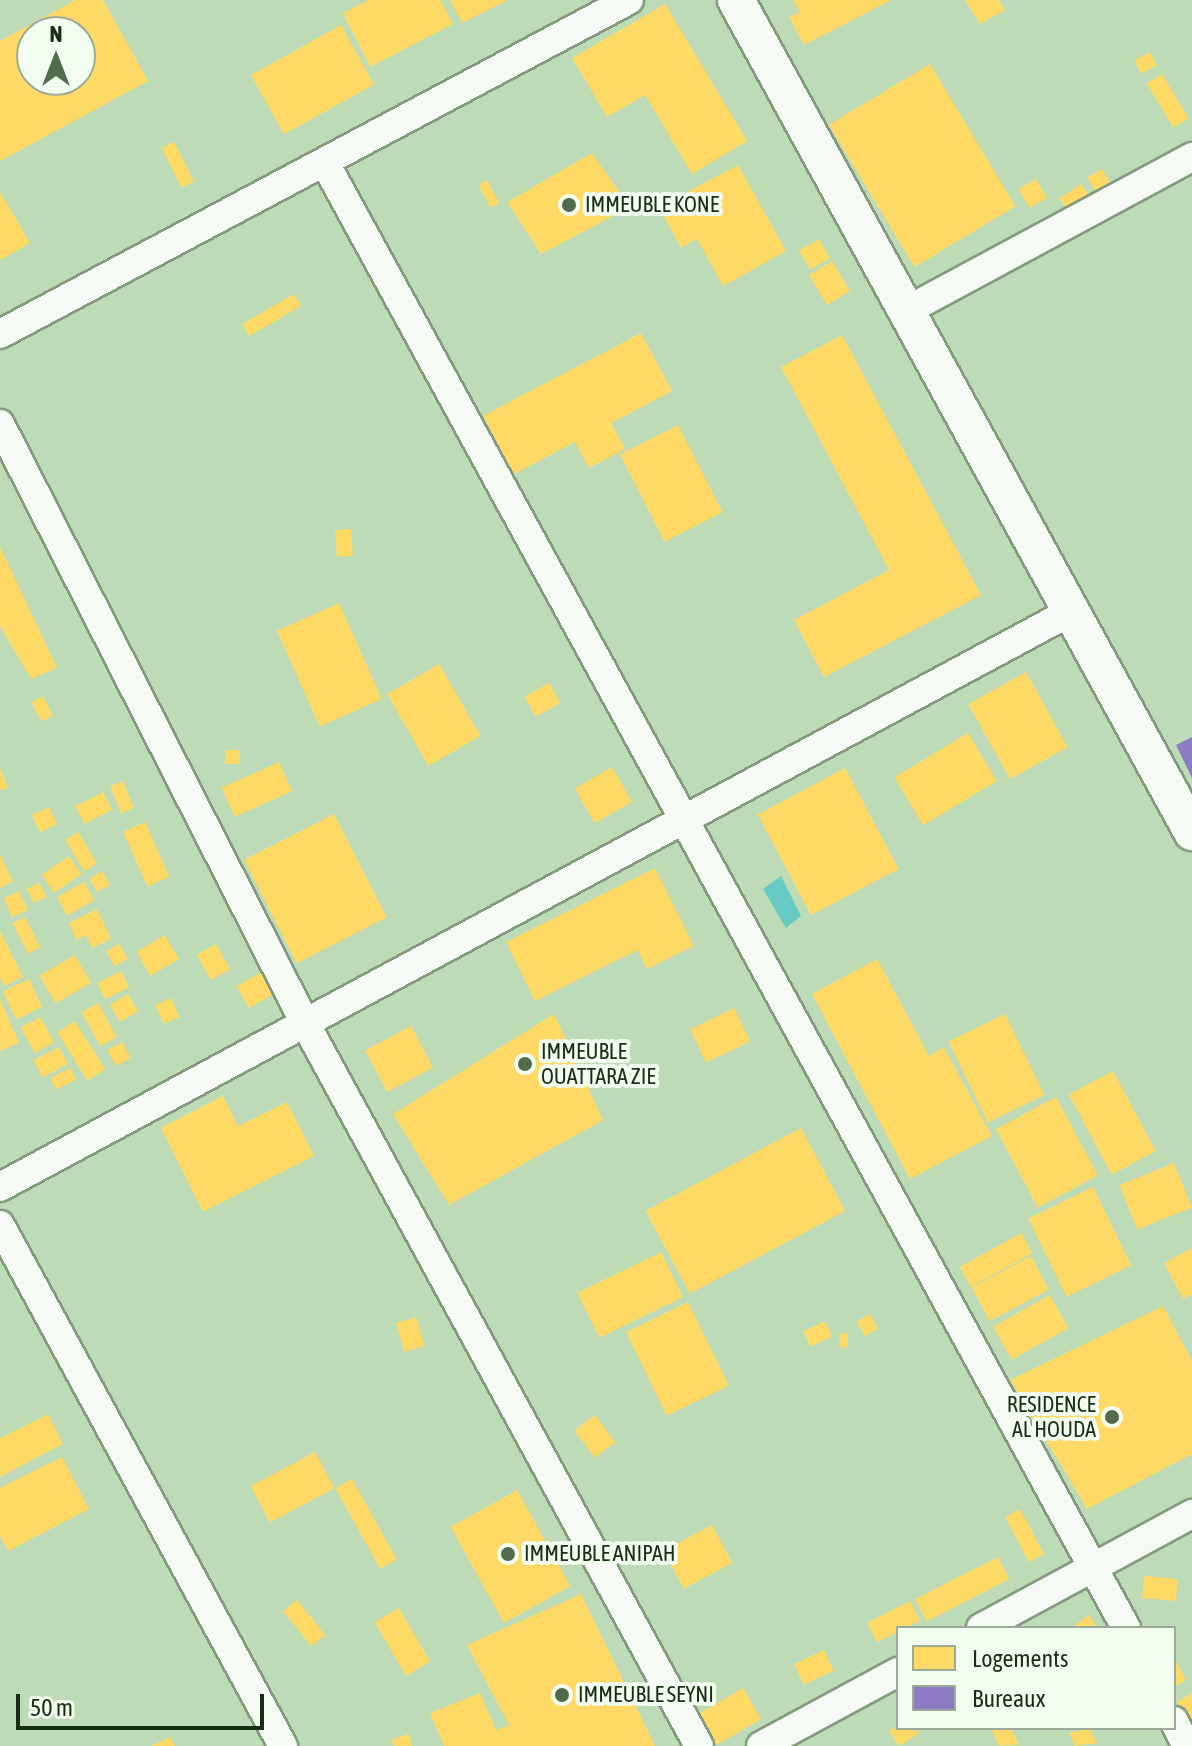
<!DOCTYPE html>
<html>
<head>
<meta charset="utf-8">
<style>
	body { margin:0 }
	#map { position:relative; width:1192px; height:1746px; overflow:hidden; background:#bddbb6; font-family:"Asap Condensed",sans-serif }
	div>[style] { position:absolute }
	.water>* { inset:0; background:#66cbc5 }
	.homes>* { inset:0; background:#ffd966; transform-origin:0 0 }
	.offices>* { inset:0; background:#8e7cc3 }
	.roads { filter:drop-shadow(2px 0 #839a7e) drop-shadow(-2px 0 #839a7e) drop-shadow(0 2px #839a7e) drop-shadow(0 -2px #839a7e) }
	.minor>* { height:28px; margin:-14px; padding:0 14px; transform-origin:14px; border-radius:14px; background:#f5faf4 }
	.tertiary>* { height:36px; margin:-18px; padding:0 18px; transform-origin:18px; border-radius:18px; background:#f5faf4 }
	.dots>* { width:22px; height:22px; translate:-50% -50%; box-sizing:border-box; border:4px solid #f2fdf0; border-radius:50% }
	span { translate:-50% -50%; white-space:nowrap; text-align:center; line-height:1.15; -webkit-text-stroke:8px #f2fdf0; paint-order:stroke }
	.poi-label { font-size:22px; color:#192f15 }
	.left { translate:0 -50%; text-align:left }
	.right { translate:-100% -50%; text-align:right }
	.legend { position:absolute; left:896px; top:1626px; width:280px; height:104px; box-sizing:border-box; background:#f2fdf0; border:2px solid #9bab98; margin:0; padding:10px 14px; list-style:none; font-size:24px; color:#192f15 }
	.legend li { display:flex; align-items:center; gap:16px; height:40px }
	.legend b { width:40px; border:2px solid #9bab98 }
	.north { position:absolute; left:16px; top:16px; width:80px; height:80px; box-sizing:border-box; background:#f2fdf0; border:2px solid #9bab98; border-radius:50%; rotate:0deg; font-size:22px; font-weight:700; line-height:32px; text-align:center; color:#192f15 }
	.north::after { content:''; display:block; margin:auto; width:28px; height:36px; background:#526b4d; clip-path:polygon(50% 0,100% 100%,50% 72%,0 100%) }
	.scale { position:absolute; left:16px; top:1694px; width:248px; height:36px; box-sizing:border-box; border:4px solid #192f15; border-top:0; padding-left:10px; font-size:24px; line-height:28px; white-space:nowrap; color:#192f15; -webkit-text-stroke:6px #f2fdf0; paint-order:stroke }
</style>
</head>
<body>
<div id="map">
	<div class="water">
		<i style="clip-path:polygon(781px 876px,801px 916px,786px 928px,763px 889px)"></i>
	</div>
	<div class="homes">
		<i style="clip-path:polygon(evenodd,75px 0,103px 0,148px 81px,0 161px,0 41px,75px 0,32px 32px,80px 32px,80px 80px,32px 80px,32px 32px)"></i>
		<i style="clip-path:polygon(369px 0,440px 0,453px 24px,370px 67px,343px 13px)"></i>
		<i style="clip-path:polygon(450px 0,508px 0,462px 23px)"></i>
		<i style="clip-path:polygon(793px 0,891px 0,804px 45px,789px 17px,800px 12px)"></i>
		<i style="clip-path:polygon(965px 0,999px 0,1005px 10px,980px 24px)"></i>
		<i style="clip-path:polygon(665px 4px,747px 141px,692px 174px,645px 95px,607px 117px,572px 58px)"></i>
		<i style="left:341px;top:25px;width:68px;height:103px;rotate:61deg"></i>
		<i style="left:1150px;top:52px;width:15px;height:18px;rotate:62deg"></i>
		<i style="left:930px;top:64px;width:166px;height:118px;rotate:59deg"></i>
		<i style="left:1162px;top:74px;width:52px;height:18px;rotate:59deg"></i>
		<i style="left:174px;top:142px;width:44px;height:14px;rotate:63deg"></i>
		<i style="clip-path:polygon(592px 153px,630px 207px,541px 254px,507px 202px)"></i>
		<i style="clip-path:polygon(738px 165px,786px 251px,723px 286px,697px 239px,681px 248px,659px 207px)"></i>
		<i style="left:1102px;top:169px;width:22px;height:17px;rotate:60deg"></i>
		<i style="left:1036px;top:179px;width:22px;height:20px;rotate:60deg"></i>
		<i style="left:487px;top:180px;width:26px;height:10px;rotate:62deg"></i>
		<i style="left:1081px;top:184px;width:20px;height:26px;rotate:57deg"></i>
		<i style="clip-path:polygon(0 192px,30px 243px,0 260px)"></i>
		<i style="left:819px;top:239px;width:22px;height:23px;rotate:60deg"></i>
		<i style="left:832px;top:261px;width:35px;height:27px;rotate:59deg"></i>
		<i style="left:294px;top:294px;width:14px;height:60px;rotate:60deg"></i>
		<i style="clip-path:polygon(641px 333px,672px 391px,611px 423px,625px 449px,589px 468px,575px 442px,514px 474px,483px 416px)"></i>
		<i style="clip-path:polygon(842px 335px,981px 595px,824px 677px,794px 620px,889px 570px,781px 367px)"></i>
		<i style="left:678px;top:425px;width:98px;height:65px;rotate:63deg"></i>
		<i style="left:351px;top:529px;width:27px;height:16px;rotate:86deg"></i>
		<i style="clip-path:polygon(0 547px,57px 668px,31px 679px,0 626px)"></i>
		<i style="left:339px;top:603px;width:105px;height:68px;rotate:66deg"></i>
		<i style="left:439px;top:664px;width:83px;height:60px;rotate:60deg"></i>
		<i style="left:1026px;top:672px;width:86px;height:66px;rotate:61deg"></i>
		<i style="left:549px;top:683px;width:23px;height:28px;rotate:61deg"></i>
		<i style="left:43px;top:696px;width:22px;height:13px;rotate:63deg"></i>
		<i style="left:968px;top:733px;width:56px;height:86px;rotate:59deg"></i>
		<i style="left:225px;top:750px;width:15px;height:14px"></i>
		<i style="left:279px;top:762px;width:32px;height:63px;rotate:66deg"></i>
		<i style="left:612px;top:767px;width:40px;height:43px;rotate:60deg"></i>
		<i style="clip-path:polygon(0 768px,8px 788px,0 790px)"></i>
		<i style="left:845px;top:768px;width:114px;height:99px;rotate:62deg"></i>
		<i style="left:123px;top:781px;width:29px;height:14px;rotate:68deg"></i>
		<i style="left:103px;top:792px;width:20px;height:31px;rotate:63deg"></i>
		<i style="left:49px;top:807px;width:19px;height:19px;rotate:65deg"></i>
		<i style="left:334px;top:814px;width:116px;height:101px;rotate:63deg"></i>
		<i style="left:145px;top:822px;width:60px;height:24px;rotate:66deg"></i>
		<i style="left:78px;top:832px;width:37px;height:15px;rotate:59deg"></i>
		<i style="clip-path:polygon(0 855px,13px 881px,0 888px)"></i>
		<i style="left:69px;top:856px;width:22px;height:33px;rotate:56deg"></i>
		<i style="clip-path:polygon(655px 868px,694px 946px,647px 969px,638px 950px,535px 1001px,506px 942px)"></i>
		<i style="left:102px;top:871px;width:16px;height:15px;rotate:60deg"></i>
		<i style="left:84px;top:882px;width:21px;height:31px;rotate:61deg"></i>
		<i style="clip-path:polygon(39px 883px,47px 897px,34px 903px,26px 889px)"></i>
		<i style="left:19px;top:891px;width:21px;height:17px;rotate:65deg"></i>
		<i style="clip-path:polygon(97px 909px,111px 939px,92px 948px,86px 935px,76px 940px,69px 923px)"></i>
		<i style="left:25px;top:917px;width:34px;height:14px;rotate:63deg"></i>
		<i style="clip-path:polygon(0 931px,23px 977px,4px 986px,0 978px)"></i>
		<i style="left:165px;top:935px;width:28px;height:33px;rotate:60deg"></i>
		<i style="left:119px;top:944px;width:17px;height:15px;rotate:59deg"></i>
		<i style="left:216px;top:944px;width:29px;height:22px;rotate:61deg"></i>
		<i style="left:75px;top:955px;width:32px;height:41px;rotate:60deg"></i>
		<i style="clip-path:polygon(877px 959px,929px 1056px,944px 1047px,992px 1136px,910px 1179px,812px 994px)"></i>
		<i style="left:121px;top:971px;width:18px;height:27px;rotate:63deg"></i>
		<i style="left:262px;top:972px;width:25px;height:29px;rotate:61deg"></i>
		<i style="left:29px;top:979px;width:31px;height:29px;rotate:65deg"></i>
		<i style="left:128px;top:994px;width:20px;height:21px;rotate:60deg"></i>
		<i style="clip-path:polygon(0 998px,19px 1043px,0 1051px)"></i>
		<i style="left:171px;top:998px;width:21px;height:17px;rotate:67deg"></i>
		<i style="left:98px;top:1003px;width:39px;height:19px;rotate:61deg"></i>
		<i style="left:734px;top:1008px;width:37px;height:49px;rotate:64deg"></i>
		<i style="clip-path:polygon(554px 1014px,603px 1120px,449px 1205px,393px 1114px)"></i>
		<i style="left:1005px;top:1014px;width:90px;height:63px;rotate:64deg"></i>
		<i style="left:40px;top:1017px;width:29px;height:22px;rotate:61deg"></i>
		<i style="left:75px;top:1021px;width:57px;height:21px;rotate:58deg"></i>
		<i style="left:411px;top:1026px;width:47px;height:52px;rotate:62deg"></i>
		<i style="left:122px;top:1042px;width:18px;height:17px;rotate:61deg"></i>
		<i style="left:59px;top:1047px;width:19px;height:29px;rotate:62deg"></i>
		<i style="left:70px;top:1068px;width:13px;height:22px;rotate:63deg"></i>
		<i style="left:1113px;top:1071px;width:91px;height:50px;rotate:62deg"></i>
		<i style="clip-path:polygon(223px 1096px,238px 1126px,287px 1102px,314px 1156px,203px 1212px,161px 1128px)"></i>
		<i style="left:1056px;top:1097px;width:89px;height:68px;rotate:62deg"></i>
		<i style="left:801px;top:1128px;width:94px;height:176px;rotate:62deg"></i>
		<i style="left:1174px;top:1163px;width:48px;height:59px;rotate:68deg"></i>
		<i style="left:1093px;top:1187px;width:87px;height:72px;rotate:64deg"></i>
		<i style="left:1021px;top:1233px;width:23px;height:70px;rotate:61deg"></i>
		<i style="clip-path:polygon(1192px 1248px,1192px 1294px,1183px 1299px,1164px 1263px)"></i>
		<i style="left:661px;top:1252px;width:50px;height:93px;rotate:64deg"></i>
		<i style="left:1031px;top:1256px;width:38px;height:67px;rotate:62deg"></i>
		<i style="left:1050px;top:1295px;width:38px;height:65px;rotate:61deg"></i>
		<i style="left:688px;top:1302px;width:93px;height:69px;rotate:64deg"></i>
		<i style="clip-path:polygon(1163px 1306px,1192px 1361px,1192px 1454px,1087px 1509px,1010px 1380px)"></i>
		<i style="left:870px;top:1314px;width:17px;height:15px;rotate:62deg"></i>
		<i style="left:416px;top:1317px;width:30px;height:21px;rotate:73deg"></i>
		<i style="left:825px;top:1321px;width:17px;height:24px;rotate:65deg"></i>
		<i style="clip-path:polygon(839px 1333px,848px 1333px,848px 1347px,840px 1348px)"></i>
		<i style="clip-path:polygon(48px 1414px,63px 1444px,0 1477px,0 1438px)"></i>
		<i style="left:595px;top:1415px;width:34px;height:26px;rotate:53deg"></i>
		<i style="left:315px;top:1452px;width:41px;height:73px;rotate:62deg"></i>
		<i style="clip-path:polygon(62px 1457px,89px 1509px,8px 1551px,0 1536px,0 1488px)"></i>
		<i style="left:352px;top:1479px;width:92px;height:19px;rotate:61deg"></i>
		<i style="left:517px;top:1490px;width:110px;height:76px;rotate:61deg"></i>
		<i style="left:1020px;top:1509px;width:51px;height:17px;rotate:62deg"></i>
		<i style="left:712px;top:1525px;width:43px;height:55px;rotate:62deg"></i>
		<i style="left:998px;top:1557px;width:25px;height:93px;rotate:63deg"></i>
		<i style="left:1144px;top:1576px;width:34px;height:22px;rotate:5deg"></i>
		<i style="clip-path:polygon(581px 1594px,655px 1746px,444px 1746px,430px 1713px,480px 1693px,496px 1730px,509px 1725px,467px 1645px)"></i>
		<i style="left:297px;top:1600px;width:45px;height:18px;rotate:51deg"></i>
		<i style="left:910px;top:1601px;width:22px;height:48px;rotate:63deg"></i>
		<i style="left:399px;top:1608px;width:62px;height:28px;rotate:60deg"></i>
		<i style="clip-path:polygon(1089px 1615px,1098px 1628px,1078px 1628px,1075px 1625px)"></i>
		<i style="left:824px;top:1650px;width:23px;height:33px;rotate:65deg"></i>
		<i style="clip-path:polygon(1176px 1661px,1186px 1680px,1174px 1687px,1174px 1662px)"></i>
		<i style="left:743px;top:1688px;width:36px;height:52px;rotate:60deg"></i>
		<i style="clip-path:polygon(1192px 1693px,1192px 1728px,1177px 1702px)"></i>
		<i style="clip-path:polygon(898px 1725px,898px 1728px,921px 1732px,899px 1746px,889px 1731px)"></i>
		<i style="clip-path:polygon(991px 1728px,1011px 1728px,1019px 1745px,999px 1746px)"></i>
		<i style="clip-path:polygon(1089px 1728px,1097px 1743px,1075px 1746px,1069px 1733px)"></i>
		<i style="clip-path:polygon(408px 1734px,412px 1746px,394px 1746px,391px 1740px)"></i>
		<i style="clip-path:polygon(170px 1737px,175px 1746px,151px 1746px)"></i>
	</div>
	<div class="offices">
		<i style="clip-path:polygon(1192px 737px,1192px 778px,1176px 745px)"></i>
	</div>
	<div class="roads">
		<div class="minor">
			<i style="left:325px;top:163px;width:1670px;rotate:61.33deg"></i>
			<i style="left:906px;top:311px;width:325px;rotate:-28.3deg"></i>
			<i style="left:0;top:334px;width:712px;rotate:-27.97deg"></i>
			<i style="left:0;top:424px;width:672px;rotate:63.02deg"></i>
			<i style="left:305px;top:1023px;width:823px;rotate:61.41deg"></i>
			<i style="left:0;top:1187px;width:1215px;rotate:-28.25deg"></i>
			<i style="left:0;top:1225px;width:593px;rotate:61.49deg"></i>
			<i style="left:981px;top:1628px;width:240px;rotate:-28.4deg"></i>
			<i style="left:1174px;top:1721px;width:28px;rotate:63deg"></i>
			<i style="left:761px;top:1746px;width:156px;rotate:-28.4deg"></i>
		</div>
		<div class="tertiary">
			<i style="left:736px;top:0;width:949px;rotate:61.27deg"></i>
		</div>
	</div>
	<div class="dots">
		<i style="left:569px;top:205px;background:#526b4d"></i>
		<i style="left:525px;top:1064px;background:#526b4d"></i>
		<i style="left:1112px;top:1417px;background:#526b4d"></i>
		<i style="left:508px;top:1554px;background:#526b4d"></i>
		<i style="left:562px;top:1695px;background:#526b4d"></i>
	</div>
	<div class="poi-label">
		<span class="left" style="left:585px;top:205px">IMMEUBLE KONE</span>
		<span class="left" style="left:541px;top:1064px">IMMEUBLE<br>OUATTARA ZIE</span>
		<span class="right" style="left:1096px;top:1417px">RESIDENCE<br>AL HOUDA</span>
		<span class="left" style="left:524px;top:1554px">IMMEUBLE ANIPAH</span>
		<span class="left" style="left:578px;top:1695px">IMMEUBLE SEYNI</span>
	</div>
	<ul class="legend">
	<li><b style="height:22px;background:#ffd966"></b>Logements</li>
	<li><b style="height:22px;background:#8e7cc3"></b>Bureaux</li>
	</ul>
	<div class="north">N</div>
	<div class="scale">50 m</div>
</div>
</body>
</html>
